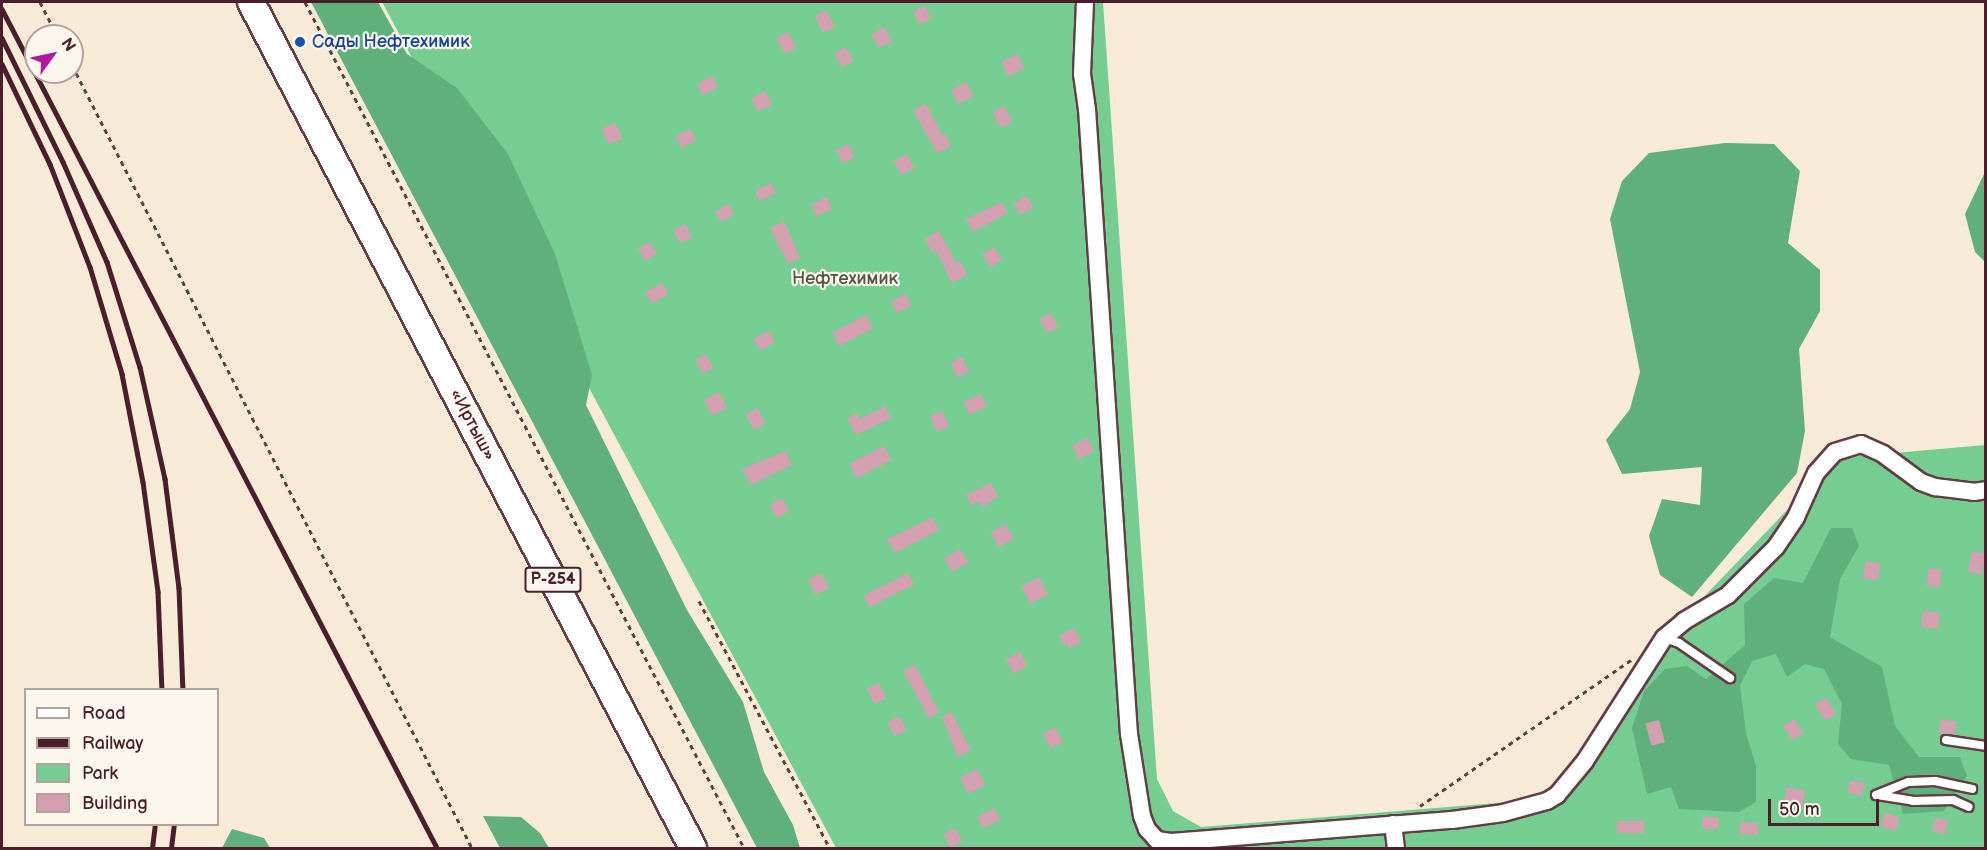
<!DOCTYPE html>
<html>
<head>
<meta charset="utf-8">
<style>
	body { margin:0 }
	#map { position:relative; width:1987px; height:850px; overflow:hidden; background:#f7ead6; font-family:"Balsamiq Sans",sans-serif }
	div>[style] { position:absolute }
	.green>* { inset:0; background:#76cd92 }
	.forest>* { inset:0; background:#60b07c }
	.building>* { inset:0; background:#d39fb1; transform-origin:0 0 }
	.path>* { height:3px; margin-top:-1.5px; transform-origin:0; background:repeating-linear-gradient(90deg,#643d45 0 4.5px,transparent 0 9px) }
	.roads { filter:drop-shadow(2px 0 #643d45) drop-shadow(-2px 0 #643d45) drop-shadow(0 2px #643d45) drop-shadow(0 -2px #643d45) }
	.service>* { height:8px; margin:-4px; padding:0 4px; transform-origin:4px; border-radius:4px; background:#fff }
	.minor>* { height:16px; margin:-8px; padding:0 8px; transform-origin:8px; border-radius:8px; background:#fff }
	.primary>* { height:26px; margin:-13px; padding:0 13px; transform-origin:13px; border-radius:13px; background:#fff }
	.rail>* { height:4.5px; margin:-2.25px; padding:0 2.25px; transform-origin:2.25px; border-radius:2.25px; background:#4a1f2b }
	.dots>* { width:16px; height:16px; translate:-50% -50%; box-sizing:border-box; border:3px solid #fbf7ec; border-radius:50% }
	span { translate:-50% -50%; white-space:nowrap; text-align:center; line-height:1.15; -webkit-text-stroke:4.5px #fbf7ec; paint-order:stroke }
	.shield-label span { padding:2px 4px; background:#fbf7ec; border:2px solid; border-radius:4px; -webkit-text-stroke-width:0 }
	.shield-label { font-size:16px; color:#4a1f2b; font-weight:700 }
	.transit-label { font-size:18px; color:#164399 }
	.left { translate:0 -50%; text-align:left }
	.park-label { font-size:18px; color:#57534a }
	.street-label { font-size:18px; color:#4a1f2b }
	.frame { position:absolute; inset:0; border:3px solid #4a1f2b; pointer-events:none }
	.legend { position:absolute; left:24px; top:688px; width:195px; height:138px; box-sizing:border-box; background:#fbf7ec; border:2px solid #b4a19f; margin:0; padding:8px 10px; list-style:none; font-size:18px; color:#4a1f2b }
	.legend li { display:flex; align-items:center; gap:12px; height:30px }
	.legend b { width:30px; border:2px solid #b4a19f }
	.north { position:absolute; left:24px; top:24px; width:60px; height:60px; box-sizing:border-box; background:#fbf7ec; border:2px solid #b4a19f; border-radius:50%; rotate:57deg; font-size:16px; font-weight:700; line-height:24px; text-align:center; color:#4a1f2b }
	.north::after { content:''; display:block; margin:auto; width:21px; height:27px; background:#b5179e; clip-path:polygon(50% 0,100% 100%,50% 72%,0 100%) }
	.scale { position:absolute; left:1768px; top:799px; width:111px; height:27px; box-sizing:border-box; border:3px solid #4a1f2b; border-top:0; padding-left:8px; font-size:18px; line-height:21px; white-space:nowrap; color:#4a1f2b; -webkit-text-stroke:4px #fbf7ec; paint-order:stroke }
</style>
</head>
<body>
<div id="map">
	<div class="green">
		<i style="clip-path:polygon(382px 2px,1103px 2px,1157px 779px,1173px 811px,1201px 827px,1521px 801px,1542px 794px,1560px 780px,1648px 655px,1837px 458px,1985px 445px,1985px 848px,836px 848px)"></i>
	</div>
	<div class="forest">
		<i style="clip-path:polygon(311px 2px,378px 2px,407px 54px,457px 88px,508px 154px,555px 254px,592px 375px,586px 405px,687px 610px,743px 702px,764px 772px,793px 825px,800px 848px,757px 848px)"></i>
		<i style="clip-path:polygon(1725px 143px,1774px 144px,1800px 171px,1788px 243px,1820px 270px,1820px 311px,1799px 349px,1805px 431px,1797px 473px,1692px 597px,1660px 575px,1649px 536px,1662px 499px,1700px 505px,1702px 467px,1622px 474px,1606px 440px,1630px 409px,1640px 372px,1610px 219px,1622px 181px,1649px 153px)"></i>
		<i style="clip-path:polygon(1985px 172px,1985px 262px,1975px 252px,1965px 214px)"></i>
		<i style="clip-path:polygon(1831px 528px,1852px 528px,1859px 546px,1840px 579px,1830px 637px,1882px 667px,1895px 726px,1919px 757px,1960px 757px,1967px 776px,1944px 811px,1903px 814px,1889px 765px,1851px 759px,1838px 744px,1842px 704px,1824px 669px,1805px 664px,1787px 677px,1776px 654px,1752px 661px,1740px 686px,1746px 733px,1756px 766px,1756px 802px,1739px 812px,1679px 809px,1671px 787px,1647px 794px,1632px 728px,1644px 691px,1665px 669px,1687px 666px,1706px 679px,1745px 645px,1744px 604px,1774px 578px,1803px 583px)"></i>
		<i style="clip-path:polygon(483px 816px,521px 817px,540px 833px,549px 848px,500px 848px)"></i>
		<i style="clip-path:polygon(232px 829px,264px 838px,270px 848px,222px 848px)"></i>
	</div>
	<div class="building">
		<i style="left:925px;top:6px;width:14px;height:13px;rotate:65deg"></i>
		<i style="left:826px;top:10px;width:19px;height:13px;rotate:62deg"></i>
		<i style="left:885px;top:27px;width:16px;height:15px;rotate:63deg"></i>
		<i style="left:788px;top:32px;width:18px;height:13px;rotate:63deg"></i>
		<i style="left:846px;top:47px;width:16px;height:13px;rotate:63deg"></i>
		<i style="left:1017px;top:54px;width:16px;height:18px;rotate:63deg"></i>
		<i style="left:712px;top:76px;width:13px;height:17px;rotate:63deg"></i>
		<i style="left:966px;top:82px;width:16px;height:17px;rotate:63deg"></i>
		<i style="left:765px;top:91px;width:15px;height:16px;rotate:62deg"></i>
		<i style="clip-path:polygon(926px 104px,942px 135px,945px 134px,951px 146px,937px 153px,913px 110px)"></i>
		<i style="left:1004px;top:106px;width:18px;height:13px;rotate:63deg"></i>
		<i style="left:615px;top:123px;width:17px;height:15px;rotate:65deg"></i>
		<i style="left:690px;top:129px;width:13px;height:16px;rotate:63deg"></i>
		<i style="left:848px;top:144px;width:15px;height:14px;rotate:62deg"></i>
		<i style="left:907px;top:154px;width:16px;height:15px;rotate:63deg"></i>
		<i style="left:771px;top:183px;width:11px;height:18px;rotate:63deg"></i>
		<i style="left:1027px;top:196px;width:13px;height:15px;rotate:61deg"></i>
		<i style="left:826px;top:197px;width:13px;height:17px;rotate:63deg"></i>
		<i style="clip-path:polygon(1002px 202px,1008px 213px,973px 232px,966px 219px)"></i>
		<i style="left:728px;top:204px;width:12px;height:15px;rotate:59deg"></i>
		<i style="clip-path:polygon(784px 221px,800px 258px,788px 264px,770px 228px)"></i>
		<i style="left:685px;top:224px;width:15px;height:13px;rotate:62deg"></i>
		<i style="clip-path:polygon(939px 231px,956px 263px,960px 261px,967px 275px,952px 283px,936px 250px,932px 253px,925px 239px)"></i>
		<i style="left:650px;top:242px;width:14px;height:14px;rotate:60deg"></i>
		<i style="left:994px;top:247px;width:15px;height:14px;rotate:58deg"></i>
		<i style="left:662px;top:283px;width:13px;height:19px;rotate:61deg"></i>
		<i style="left:905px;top:294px;width:13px;height:16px;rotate:61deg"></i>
		<i style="left:1051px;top:313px;width:16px;height:13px;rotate:63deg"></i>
		<i style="left:866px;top:315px;width:15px;height:38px;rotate:62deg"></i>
		<i style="left:769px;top:331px;width:13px;height:17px;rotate:63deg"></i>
		<i style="left:706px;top:354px;width:16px;height:12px;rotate:63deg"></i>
		<i style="left:962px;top:357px;width:16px;height:13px;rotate:63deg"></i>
		<i style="left:719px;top:392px;width:18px;height:17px;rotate:63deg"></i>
		<i style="left:981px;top:394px;width:14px;height:19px;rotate:65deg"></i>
		<i style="clip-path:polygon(885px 406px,891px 418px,856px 435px,847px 418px,857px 413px,860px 419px)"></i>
		<i style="left:757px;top:408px;width:18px;height:13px;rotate:61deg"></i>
		<i style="left:942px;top:411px;width:17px;height:13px;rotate:65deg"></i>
		<i style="left:1087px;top:438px;width:15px;height:17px;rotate:62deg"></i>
		<i style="left:884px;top:446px;width:16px;height:39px;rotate:63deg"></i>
		<i style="clip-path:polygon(785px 451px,792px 465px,751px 485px,742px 469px)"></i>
		<i style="clip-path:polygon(991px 483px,998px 497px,982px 507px,979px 501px,972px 505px,966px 495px)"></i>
		<i style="left:782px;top:498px;width:15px;height:14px;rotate:62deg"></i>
		<i style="clip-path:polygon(932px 518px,939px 530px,895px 553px,887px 539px)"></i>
		<i style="left:1005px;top:524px;width:17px;height:17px;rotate:59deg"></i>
		<i style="left:960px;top:549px;width:16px;height:18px;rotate:60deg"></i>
		<i style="left:1972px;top:551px;width:14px;height:21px;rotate:12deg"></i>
		<i style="left:1866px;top:561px;width:15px;height:17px;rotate:11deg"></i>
		<i style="left:1929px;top:568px;width:13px;height:18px;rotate:9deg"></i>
		<i style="left:821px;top:573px;width:17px;height:15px;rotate:62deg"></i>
		<i style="left:908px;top:573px;width:13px;height:50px;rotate:63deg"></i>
		<i style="left:1039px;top:577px;width:20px;height:20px;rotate:63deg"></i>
		<i style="left:1923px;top:611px;width:17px;height:16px;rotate:7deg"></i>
		<i style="clip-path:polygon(1074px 628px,1081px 642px,1069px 648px,1067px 644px,1064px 646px,1059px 635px)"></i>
		<i style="left:1020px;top:652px;width:16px;height:16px;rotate:63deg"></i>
		<i style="clip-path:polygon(915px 665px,939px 712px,929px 718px,903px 671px)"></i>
		<i style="left:879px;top:683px;width:17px;height:13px;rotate:65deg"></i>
		<i style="left:1826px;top:698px;width:19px;height:13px;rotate:58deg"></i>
		<i style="clip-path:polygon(951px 712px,971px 750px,958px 757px,942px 717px)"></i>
		<i style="left:899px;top:716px;width:16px;height:13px;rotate:63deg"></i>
		<i style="left:1794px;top:719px;width:17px;height:13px;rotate:57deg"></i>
		<i style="left:1941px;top:719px;width:16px;height:13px;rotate:11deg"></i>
		<i style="left:1659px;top:720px;width:23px;height:14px;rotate:75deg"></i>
		<i style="left:1055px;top:727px;width:17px;height:14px;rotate:62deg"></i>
		<i style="left:977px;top:769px;width:18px;height:19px;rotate:63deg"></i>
		<i style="left:1850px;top:780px;width:15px;height:13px;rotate:11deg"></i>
		<i style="left:1787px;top:787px;width:19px;height:14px;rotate:12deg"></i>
		<i style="left:994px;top:808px;width:13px;height:19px;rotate:63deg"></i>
		<i style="left:1884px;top:813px;width:16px;height:14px;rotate:15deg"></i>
		<i style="left:1702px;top:817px;width:16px;height:12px"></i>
		<i style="left:1935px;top:818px;width:13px;height:14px;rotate:13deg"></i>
		<i style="left:1644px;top:821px;width:12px;height:27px;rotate:90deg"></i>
		<i style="left:1740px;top:822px;width:18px;height:12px;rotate:3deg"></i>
		<i style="left:955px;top:828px;width:15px;height:13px;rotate:62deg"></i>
	</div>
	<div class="path">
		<i style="left:40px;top:2px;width:38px;rotate:63deg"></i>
		<i style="left:305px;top:2px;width:953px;rotate:62.57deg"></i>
		<i style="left:72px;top:65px;width:879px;rotate:62.94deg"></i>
		<i style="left:699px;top:601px;width:280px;rotate:62.1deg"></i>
		<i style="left:1420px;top:806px;width:257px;rotate:-34.7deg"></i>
	</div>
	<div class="roads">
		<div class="service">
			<i style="left:1664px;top:638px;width:16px;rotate:18deg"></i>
			<i style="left:1679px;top:643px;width:62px;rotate:34.5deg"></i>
			<i style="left:1946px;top:740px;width:40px;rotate:8.5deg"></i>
			<i style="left:1876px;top:795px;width:35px;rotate:-22deg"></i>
			<i style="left:1909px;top:782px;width:26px;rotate:-2deg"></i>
			<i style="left:1935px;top:781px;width:38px;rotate:12deg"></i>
			<i style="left:1877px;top:795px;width:36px;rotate:9deg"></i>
			<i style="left:1913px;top:801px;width:40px;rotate:-1.4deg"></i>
			<i style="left:1953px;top:800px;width:17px;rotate:24deg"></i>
		</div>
		<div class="minor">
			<i style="left:1085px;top:2px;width:72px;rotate:92.4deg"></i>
			<i style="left:1082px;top:74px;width:35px;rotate:82deg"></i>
			<i style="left:1087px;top:109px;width:626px;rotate:86.16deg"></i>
			<i style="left:1129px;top:734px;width:83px;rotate:81deg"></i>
			<i style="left:1142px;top:816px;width:14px;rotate:69deg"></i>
			<i style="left:1147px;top:829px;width:15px;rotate:48deg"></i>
			<i style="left:1157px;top:840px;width:14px;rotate:8deg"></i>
			<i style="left:1171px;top:842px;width:282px;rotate:-4.5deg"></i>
			<i style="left:1452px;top:820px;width:51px;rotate:-7.8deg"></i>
			<i style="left:1503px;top:813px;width:46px;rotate:-15.3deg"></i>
			<i style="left:1547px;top:801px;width:12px;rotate:-31deg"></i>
			<i style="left:1557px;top:795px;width:44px;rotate:-50.5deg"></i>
			<i style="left:1585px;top:761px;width:146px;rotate:-57.3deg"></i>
			<i style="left:1664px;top:638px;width:26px;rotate:-40deg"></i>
			<i style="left:1684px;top:621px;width:51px;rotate:-30.6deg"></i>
			<i style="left:1728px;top:595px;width:68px;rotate:-45deg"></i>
			<i style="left:1776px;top:547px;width:36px;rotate:-56deg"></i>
			<i style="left:1796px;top:517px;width:48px;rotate:-65.6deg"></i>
			<i style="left:1816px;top:473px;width:28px;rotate:-48deg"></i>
			<i style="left:1835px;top:452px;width:27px;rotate:-17deg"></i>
			<i style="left:1861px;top:444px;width:24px;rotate:24deg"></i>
			<i style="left:1883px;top:454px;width:47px;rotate:36.4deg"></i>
			<i style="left:1921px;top:482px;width:15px;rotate:20deg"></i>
			<i style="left:1935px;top:487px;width:39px;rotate:7deg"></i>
			<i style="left:1974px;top:492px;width:12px;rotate:-9deg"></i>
			<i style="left:1393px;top:824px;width:24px;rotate:83deg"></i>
		</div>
		<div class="primary">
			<i style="left:251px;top:2px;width:955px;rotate:62.41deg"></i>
		</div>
	</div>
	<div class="rail">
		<i style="left:2px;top:9px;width:945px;rotate:62.59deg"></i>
		<i style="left:2px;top:38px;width:138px;rotate:63.8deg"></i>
		<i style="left:63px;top:162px;width:109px;rotate:66.3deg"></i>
		<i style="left:107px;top:262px;width:110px;rotate:72.6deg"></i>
		<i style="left:140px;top:367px;width:115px;rotate:77.4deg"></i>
		<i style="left:165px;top:479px;width:110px;rotate:82.7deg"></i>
		<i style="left:179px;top:588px;width:102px;rotate:87.8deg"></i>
		<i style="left:2px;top:64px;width:111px;rotate:64.4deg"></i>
		<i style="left:50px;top:164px;width:110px;rotate:68.8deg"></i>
		<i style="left:90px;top:267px;width:112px;rotate:73.3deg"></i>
		<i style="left:122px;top:374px;width:110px;rotate:79deg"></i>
		<i style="left:143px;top:482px;width:111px;rotate:82.2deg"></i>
		<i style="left:158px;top:592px;width:98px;rotate:87.7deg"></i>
		<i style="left:152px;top:848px;width:24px;rotate:-83deg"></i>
		<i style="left:171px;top:848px;width:24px;rotate:-83deg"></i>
	</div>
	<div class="dots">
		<i style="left:300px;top:42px;background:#1a4fb4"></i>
	</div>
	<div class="shield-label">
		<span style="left:553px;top:580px">Р-254</span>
	</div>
	<div class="transit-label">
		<span class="left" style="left:312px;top:42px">Сады Нефтехимик</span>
	</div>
	<div class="park-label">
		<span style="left:845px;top:279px">Нефтехимик</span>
	</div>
	<div class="street-label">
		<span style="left:472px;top:425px;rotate:62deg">«Иртыш»</span>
	</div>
	<div class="frame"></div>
	<ul class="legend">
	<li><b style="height:8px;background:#fff"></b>Road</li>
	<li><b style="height:8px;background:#4a1f2b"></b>Railway</li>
	<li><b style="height:16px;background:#76cd92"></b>Park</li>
	<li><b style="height:16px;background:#d39fb1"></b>Building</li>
	</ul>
	<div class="north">N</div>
	<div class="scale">50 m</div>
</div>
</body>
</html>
